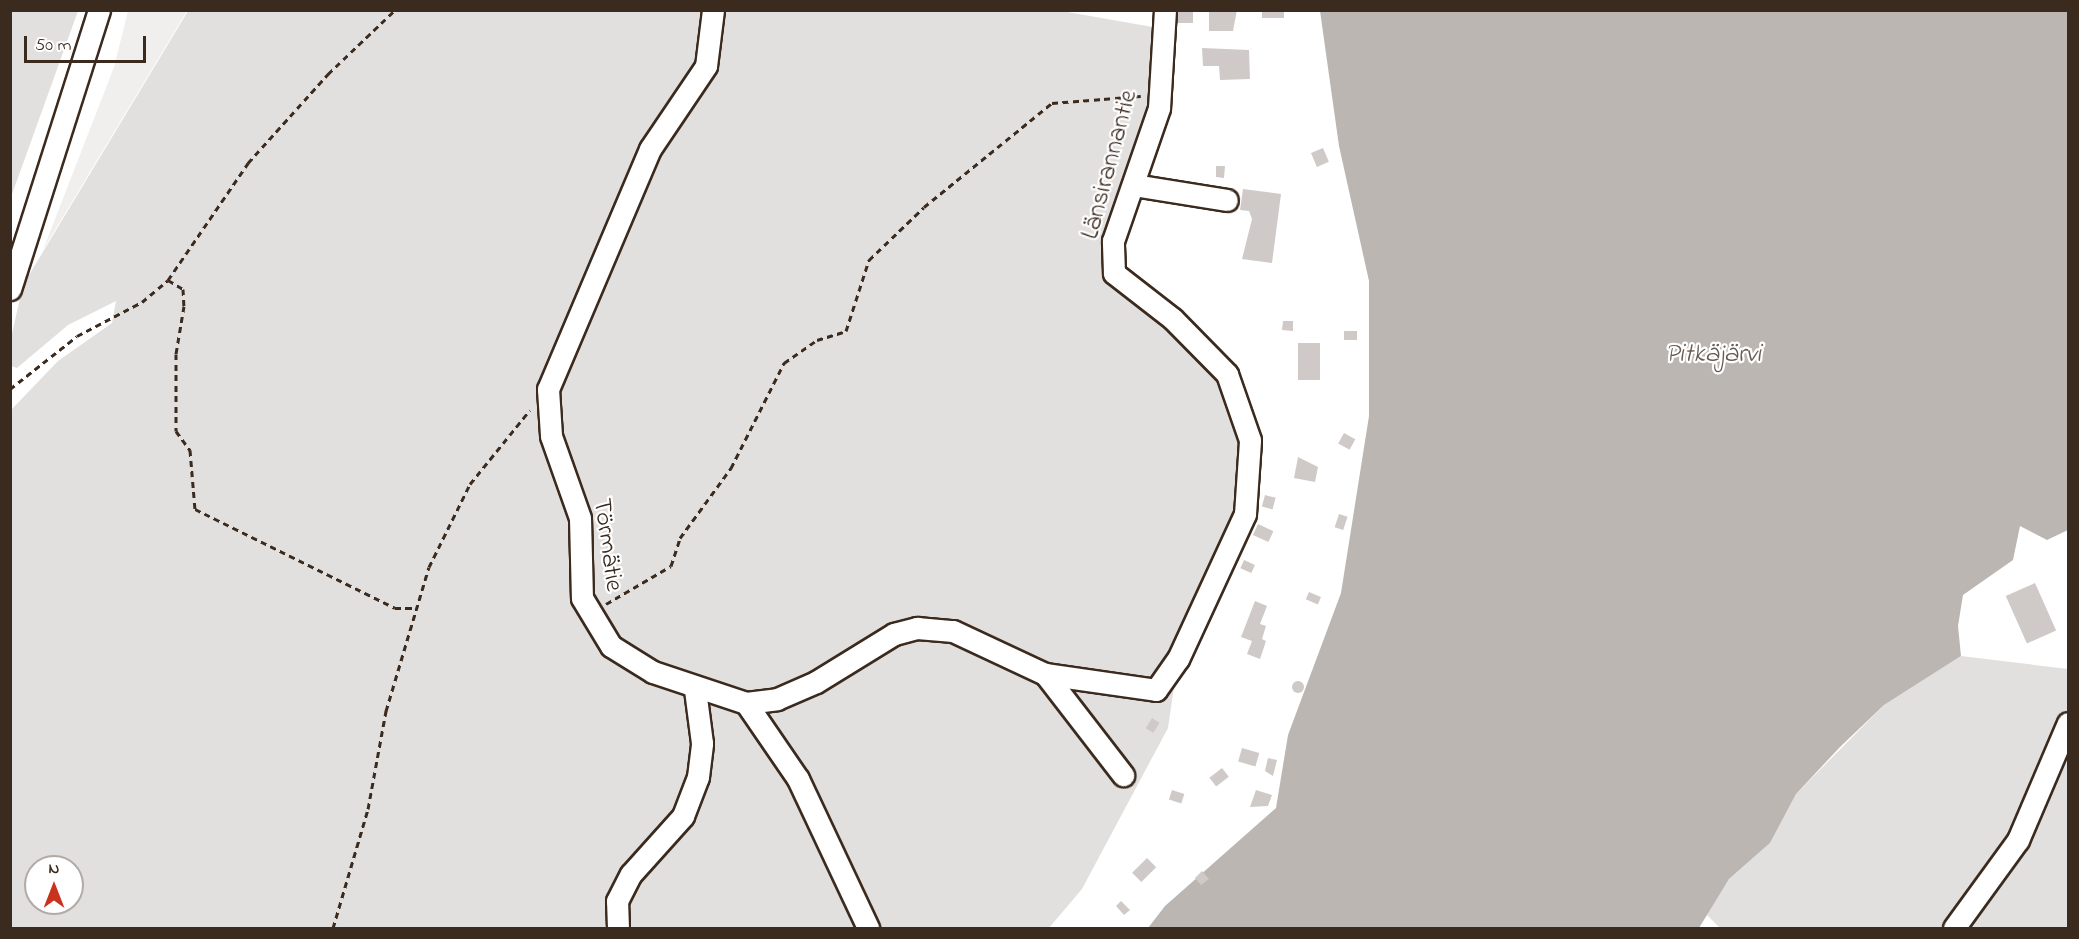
<!DOCTYPE html>
<html>
<head>
<meta charset="utf-8">
<style>
	body { margin:0 }
	#map { position:relative; width:2079px; height:939px; overflow:hidden; background:#fff; font-family:"Indie Flower",sans-serif }
	div>[style] { position:absolute }
	.built>* { inset:0; background:#f1efee }
	.green>* { inset:0; background:#e2e0de }
	.water>* { inset:0; background:#bcb6b3 }
	.building>* { inset:0; background:#cfcac7; transform-origin:0 0 }
	.round { border-radius:50% }
	.path>* { height:3px; margin-top:-1.5px; transform-origin:0; background:repeating-linear-gradient(90deg,#3b2a1e 0 6px,transparent 0 10.5px) }
	.roads { filter:drop-shadow(2px 0 #3b2a1e) drop-shadow(-2px 0 #3b2a1e) drop-shadow(0 2px #3b2a1e) drop-shadow(0 -2px #3b2a1e) }
	.minor>* { height:21px; margin:-10.5px; padding:0 10.5px; transform-origin:10.5px; border-radius:10.5px; background:#fff }
	span { translate:-50% -50%; white-space:nowrap; text-align:center; line-height:1.15; -webkit-text-stroke:4.5px #fff; paint-order:stroke }
	.street-label { font-size:26px; color:#3b2a1e }
	.water-label { font-size:27px; color:#685b52; font-style:italic }
	.frame { position:absolute; inset:0; border:12px solid #3b2a1e; pointer-events:none }
	.north { position:absolute; left:24px; top:855px; width:60px; height:60px; box-sizing:border-box; background:#fff; border:2px solid #b1aaa5; border-radius:50%; rotate:0deg; font-size:16px; font-weight:700; line-height:24px; text-align:center; color:#3b2a1e }
	.north::after { content:''; display:block; margin:auto; width:21px; height:27px; background:#c8321e; clip-path:polygon(50% 0,100% 100%,50% 72%,0 100%) }
	.scale { position:absolute; left:24px; top:36px; width:122px; height:27px; box-sizing:border-box; border:3px solid #3b2a1e; border-top:0; padding-left:8px; font-size:18px; line-height:21px; white-space:nowrap; color:#3b2a1e; -webkit-text-stroke:4px #fff; paint-order:stroke }
</style>
</head>
<body>
<div id="map">
	<div class="built">
		<i style="clip-path:polygon(128px 11px,187px 11px,43px 250px,114px 67px)"></i>
	</div>
	<div class="green">
		<i style="clip-path:polygon(11px 10px,78px 11px,11px 197px,10px 11px)"></i>
		<i style="clip-path:polygon(evenodd,1056px 10px,1164px 29px,1160px 95px,1114px 273px,1227px 374px,1250px 440px,1245px 514px,1178px 659px,1168px 728px,1082px 889px,1049px 928px,11px 928px,10px 411px,58px 361px,112px 323px,116px 301px,68px 325px,17px 368px,11px 366px,11px 338px,23px 285px,188px 11px,1056px 10px,36px 867px,72px 867px,72px 903px,36px 903px,36px 867px)"></i>
		<i style="clip-path:polygon(1961px 656px,2068px 669px,2068px 928px,1720px 928px,1707px 915px,1715px 900px,1729px 879px,1770px 843px,1796px 794px,1884px 705px)"></i>
	</div>
	<div class="water">
		<i style="clip-path:polygon(1320px 11px,2068px 11px,2068px 530px,2047px 540px,2020px 526px,2013px 560px,1963px 595px,1958px 626px,1961px 656px,1884px 705px,1840px 747px,1796px 794px,1770px 843px,1729px 879px,1699px 928px,1148px 928px,1165px 906px,1276px 808px,1288px 735px,1341px 593px,1369px 416px,1369px 281px,1339px 146px)"></i>
	</div>
	<div class="building">
		<i style="left:1175px;top:10px;width:18px;height:13px"></i>
		<i style="clip-path:polygon(1209px 10px,1237px 10px,1233px 31px,1209px 31px)"></i>
		<i style="left:1262px;top:10px;width:22px;height:8px"></i>
		<i style="clip-path:polygon(1202px 48px,1249px 50px,1250px 79px,1220px 80px,1219px 66px,1203px 66px)"></i>
		<i style="left:1323px;top:148px;width:15px;height:13px;rotate:67deg"></i>
		<i style="clip-path:polygon(1216px 166px,1225px 166px,1224px 178px,1216px 177px)"></i>
		<i style="clip-path:polygon(1243px 189px,1281px 194px,1272px 263px,1242px 259px,1252px 219px,1249px 211px,1240px 210px)"></i>
		<i style="clip-path:polygon(1283px 321px,1293px 321px,1293px 331px,1282px 330px)"></i>
		<i style="left:1344px;top:331px;width:13px;height:9px"></i>
		<i style="left:1298px;top:343px;width:22px;height:37px"></i>
		<i style="left:1344px;top:433px;width:13px;height:12px;rotate:29deg"></i>
		<i style="clip-path:polygon(1298px 457px,1318px 467px,1315px 482px,1294px 478px)"></i>
		<i style="left:1265px;top:495px;width:11px;height:12px;rotate:15deg"></i>
		<i style="left:1339px;top:514px;width:9px;height:14px;rotate:18deg"></i>
		<i style="left:1258px;top:524px;width:17px;height:12px;rotate:25deg"></i>
		<i style="left:1244px;top:560px;width:12px;height:9px;rotate:24deg"></i>
		<i style="left:2035px;top:583px;width:52px;height:32px;rotate:66deg"></i>
		<i style="left:1309px;top:592px;width:13px;height:8px;rotate:23deg"></i>
		<i style="clip-path:polygon(1255px 601px,1267px 606px,1260px 624px,1266px 626px,1262px 639px,1266px 641px,1260px 659px,1247px 654px,1252px 641px,1241px 637px)"></i>
		<i class="round" style="left:1292px;top:681px;width:12px;height:12px"></i>
		<i style="left:1152px;top:718px;width:9px;height:12px;rotate:32deg"></i>
		<i style="left:1242px;top:748px;width:18px;height:14px;rotate:16deg"></i>
		<i style="clip-path:polygon(1268px 758px,1277px 760px,1273px 776px,1265px 771px)"></i>
		<i style="left:1222px;top:768px;width:11px;height:16px;rotate:52deg"></i>
		<i style="left:1172px;top:790px;width:13px;height:10px;rotate:18deg"></i>
		<i style="clip-path:polygon(1256px 790px,1272px 795px,1268px 806px,1250px 807px)"></i>
		<i style="left:1147px;top:858px;width:13px;height:21px;rotate:45deg"></i>
		<i style="clip-path:polygon(1202px 871px,1209px 879px,1201px 885px,1195px 878px)"></i>
		<i style="clip-path:polygon(1121px 901px,1130px 910px,1124px 915px,1116px 906px)"></i>
	</div>
	<div class="path">
		<i style="left:168px;top:280px;width:17px;rotate:31deg"></i>
		<i style="left:183px;top:289px;width:17px;rotate:87deg"></i>
		<i style="left:184px;top:306px;width:49px;rotate:99.5deg"></i>
		<i style="left:176px;top:354px;width:77px;rotate:90deg"></i>
		<i style="left:176px;top:431px;width:24px;rotate:54deg"></i>
		<i style="left:190px;top:450px;width:59px;rotate:85.2deg"></i>
		<i style="left:195px;top:509px;width:223px;rotate:26.3deg"></i>
		<i style="left:395px;top:608px;width:21px"></i>
		<i style="left:10px;top:389px;width:85px;rotate:-38.3deg"></i>
		<i style="left:77px;top:336px;width:73px;rotate:-27.6deg"></i>
		<i style="left:142px;top:302px;width:34px;rotate:-40deg"></i>
		<i style="left:168px;top:280px;width:142px;rotate:-55.6deg"></i>
		<i style="left:248px;top:163px;width:120px;rotate:-48deg"></i>
		<i style="left:328px;top:74px;width:93px;rotate:-43.7deg"></i>
		<i style="left:606px;top:604px;width:75px;rotate:-30.3deg"></i>
		<i style="left:671px;top:566px;width:29px;rotate:-72deg"></i>
		<i style="left:680px;top:538px;width:87px;rotate:-53.9deg"></i>
		<i style="left:731px;top:468px;width:118px;rotate:-63.2deg"></i>
		<i style="left:784px;top:363px;width:40px;rotate:-34.9deg"></i>
		<i style="left:817px;top:340px;width:30px;rotate:-17deg"></i>
		<i style="left:846px;top:331px;width:75px;rotate:-72.1deg"></i>
		<i style="left:869px;top:260px;width:76px;rotate:-43.9deg"></i>
		<i style="left:924px;top:207px;width:165px;rotate:-39.1deg"></i>
		<i style="left:1052px;top:103px;width:89px;rotate:-4.5deg"></i>
		<i style="left:333px;top:928px;width:124px;rotate:-73.6deg"></i>
		<i style="left:368px;top:809px;width:100px;rotate:-79.6deg"></i>
		<i style="left:386px;top:711px;width:150px;rotate:-73.4deg"></i>
		<i style="left:429px;top:567px;width:93px;rotate:-63.7deg"></i>
		<i style="left:470px;top:484px;width:95px;rotate:-51deg"></i>
	</div>
	<div class="roads">
		<div class="minor">
			<i style="left:713px;top:10px;width:56px;rotate:97.1deg"></i>
			<i style="left:706px;top:66px;width:100px;rotate:124deg"></i>
			<i style="left:650px;top:149px;width:261px;rotate:113deg"></i>
			<i style="left:548px;top:389px;width:47px;rotate:86.3deg"></i>
			<i style="left:551px;top:436px;width:87px;rotate:70.5deg"></i>
			<i style="left:580px;top:518px;width:80px;rotate:88.6deg"></i>
			<i style="left:582px;top:598px;width:56px;rotate:58.9deg"></i>
			<i style="left:611px;top:646px;width:49px;rotate:31.8deg"></i>
			<i style="left:653px;top:672px;width:98px;rotate:18.4deg"></i>
			<i style="left:746px;top:703px;width:92px;rotate:55.6deg"></i>
			<i style="left:798px;top:779px;width:165px;rotate:64.8deg"></i>
			<i style="left:1134px;top:185px;width:94px;rotate:9.2deg"></i>
			<i style="left:10px;top:289px;width:293px;rotate:-72.3deg"></i>
			<i style="left:1045px;top:674px;width:112px;rotate:8.2deg"></i>
			<i style="left:1156px;top:690px;width:38px;rotate:-55deg"></i>
			<i style="left:1178px;top:659px;width:160px;rotate:-65.2deg"></i>
			<i style="left:1245px;top:514px;width:74px;rotate:-86.1deg"></i>
			<i style="left:1250px;top:440px;width:70px;rotate:-109.2deg"></i>
			<i style="left:1227px;top:374px;width:77px;rotate:-134.5deg"></i>
			<i style="left:1173px;top:319px;width:75px;rotate:-142.1deg"></i>
			<i style="left:1114px;top:273px;width:32px;rotate:-92deg"></i>
			<i style="left:1113px;top:241px;width:141px;rotate:-70.9deg"></i>
			<i style="left:1159px;top:108px;width:98px;rotate:-86.5deg"></i>
			<i style="left:746px;top:703px;width:31px;rotate:-7deg"></i>
			<i style="left:777px;top:699px;width:43px;rotate:-23.6deg"></i>
			<i style="left:816px;top:682px;width:92px;rotate:-31.6deg"></i>
			<i style="left:894px;top:634px;width:24px;rotate:-15deg"></i>
			<i style="left:917px;top:628px;width:36px;rotate:5deg"></i>
			<i style="left:953px;top:631px;width:102px;rotate:25.1deg"></i>
			<i style="left:1045px;top:674px;width:128px;rotate:52.3deg"></i>
			<i style="left:618px;top:928px;width:27px;rotate:-92deg"></i>
			<i style="left:617px;top:901px;width:30px;rotate:-63deg"></i>
			<i style="left:631px;top:874px;width:78px;rotate:-48.1deg"></i>
			<i style="left:683px;top:816px;width:42px;rotate:-69deg"></i>
			<i style="left:698px;top:777px;width:34px;rotate:-83deg"></i>
			<i style="left:702px;top:743px;width:53px;rotate:-97.5deg"></i>
			<i style="left:1954px;top:928px;width:109px;rotate:-54deg"></i>
			<i style="left:2018px;top:840px;width:127px;rotate:-66.9deg"></i>
		</div>
	</div>
	<div class="street-label">
		<span style="left:1111px;top:165px;rotate:-75deg">Länsirannantie</span>
		<span style="left:606px;top:545px;rotate:82deg">Törmätie</span>
	</div>
	<div class="water-label">
		<span style="left:1713px;top:355px">Pitkäjärvi</span>
	</div>
	<div class="frame"></div>
	<div class="north">N</div>
	<div class="scale">50 m</div>
</div>
</body>
</html>
